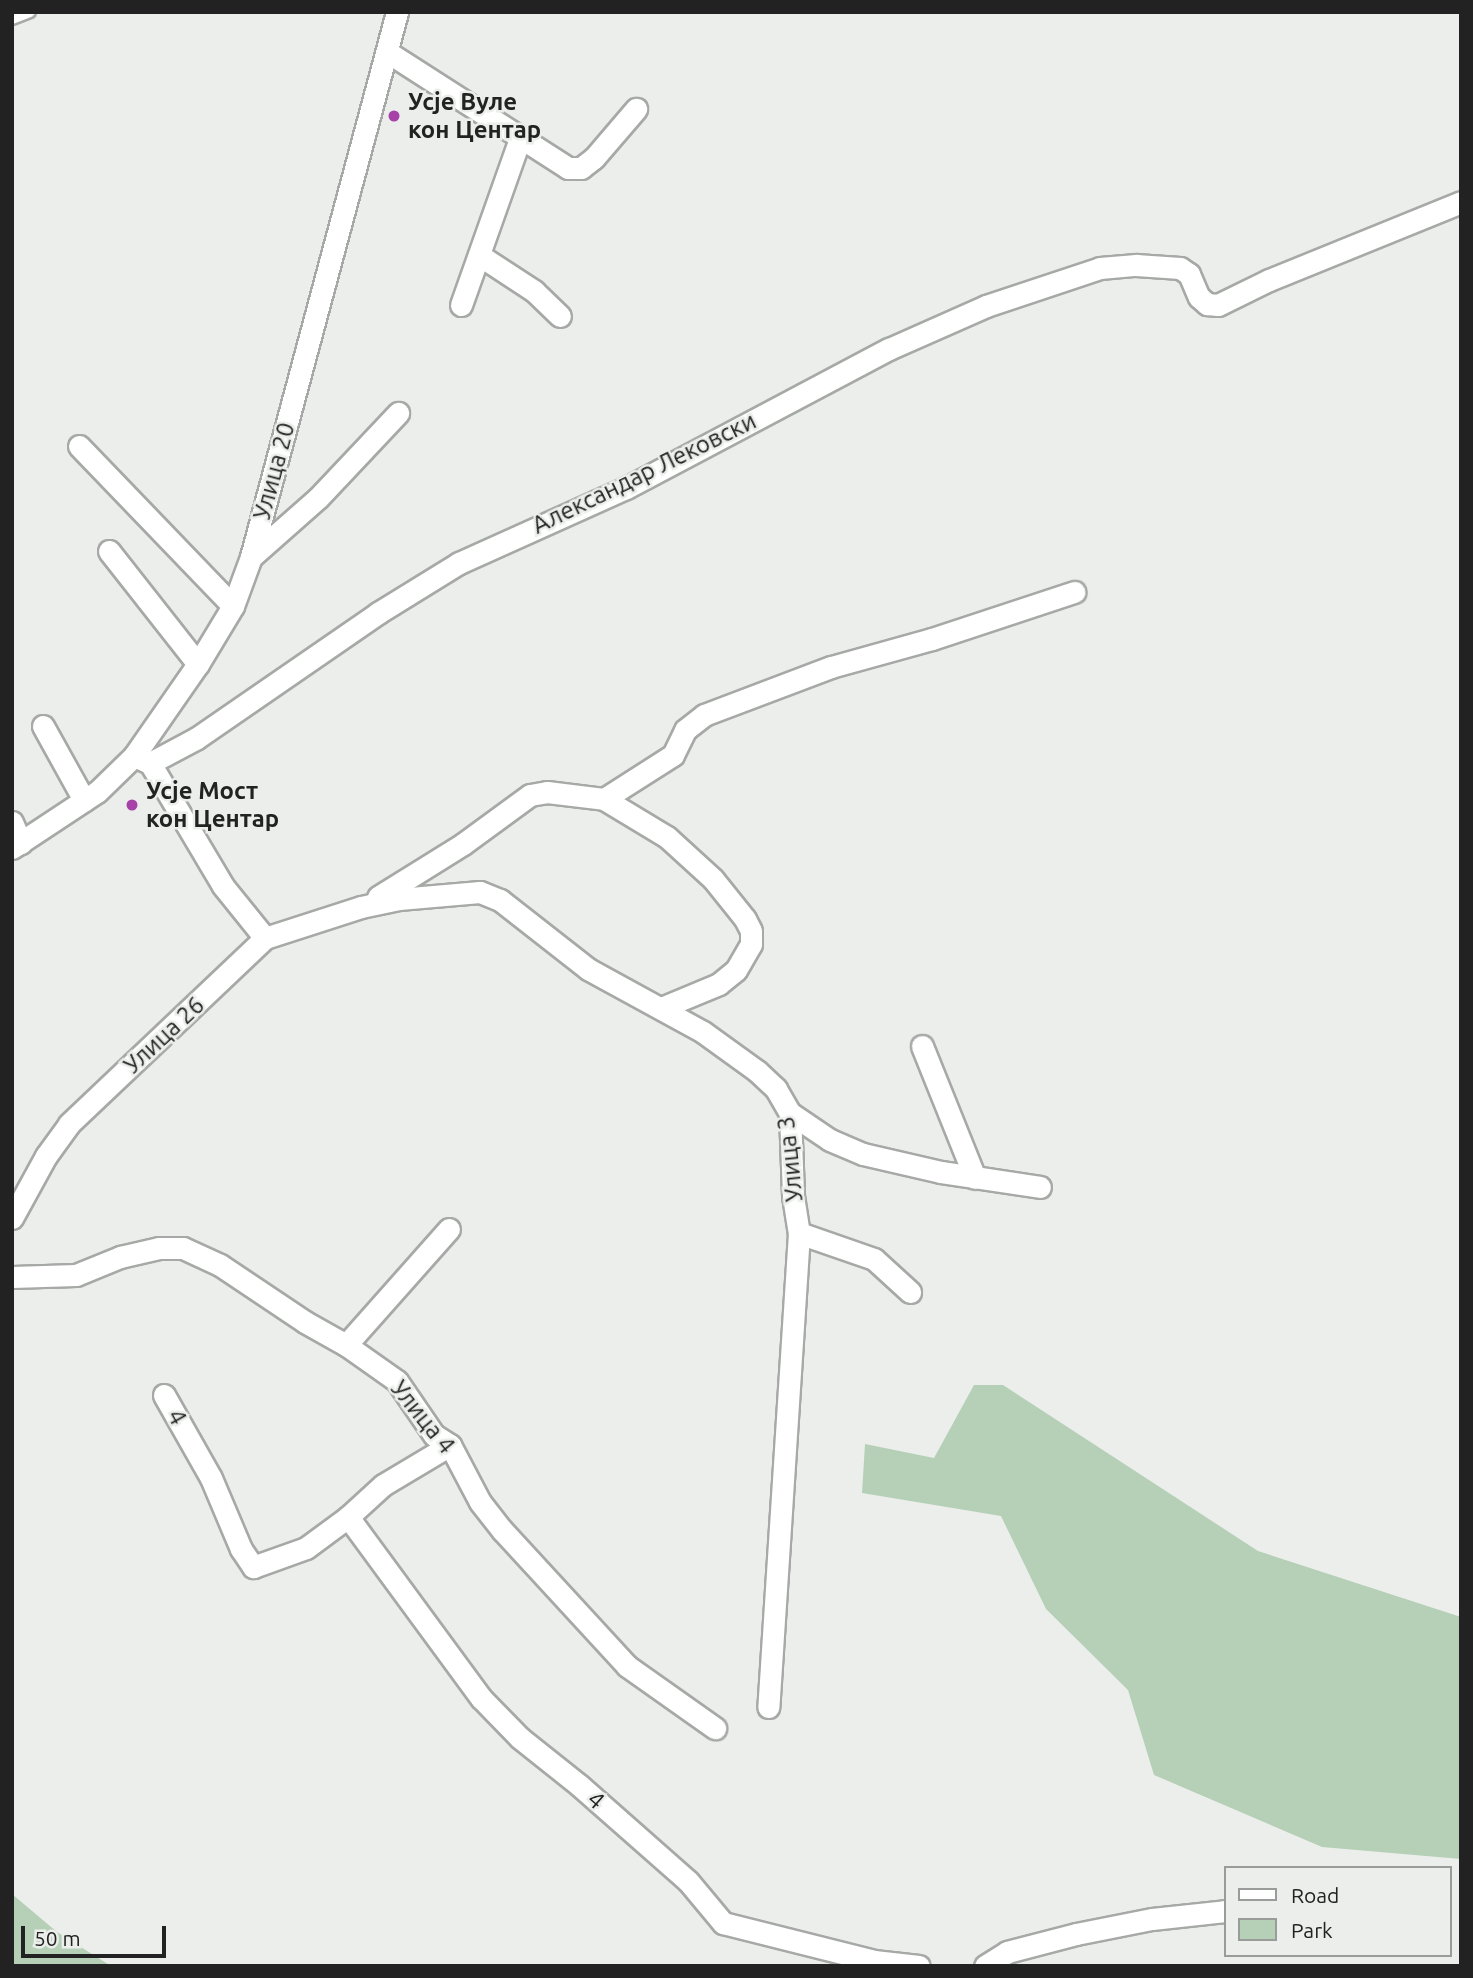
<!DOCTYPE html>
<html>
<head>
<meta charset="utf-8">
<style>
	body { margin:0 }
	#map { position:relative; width:1473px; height:1978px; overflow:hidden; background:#ebeeeb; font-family:Ubuntu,sans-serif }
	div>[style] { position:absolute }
	.green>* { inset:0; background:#b5d0b7 }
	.roads { filter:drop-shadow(2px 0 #a6a9a6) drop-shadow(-2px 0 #a6a9a6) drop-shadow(0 2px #a6a9a6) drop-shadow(0 -2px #a6a9a6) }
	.service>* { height:10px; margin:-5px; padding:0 5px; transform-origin:5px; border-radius:5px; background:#fff }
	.minor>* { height:21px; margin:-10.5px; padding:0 10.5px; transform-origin:10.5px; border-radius:10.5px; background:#fff }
	.dots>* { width:19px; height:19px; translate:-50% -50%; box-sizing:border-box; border:4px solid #ebeeeb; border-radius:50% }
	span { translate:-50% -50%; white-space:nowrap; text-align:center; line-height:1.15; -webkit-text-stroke:5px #ebeeeb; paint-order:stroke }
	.poi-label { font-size:24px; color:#212221; font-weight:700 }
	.left { translate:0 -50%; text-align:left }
	.street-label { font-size:24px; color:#212221 }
	.frame { position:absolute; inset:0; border:14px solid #212221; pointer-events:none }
	.legend { position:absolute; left:1224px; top:1866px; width:228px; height:91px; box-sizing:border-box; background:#ebeeeb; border:2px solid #9a9c9a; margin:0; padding:9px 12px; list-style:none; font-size:21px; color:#212221 }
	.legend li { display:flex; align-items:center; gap:14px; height:35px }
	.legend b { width:35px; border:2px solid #9a9c9a }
	.scale { position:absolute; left:21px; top:1926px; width:145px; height:32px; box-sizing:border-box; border:4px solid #212221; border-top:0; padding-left:9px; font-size:21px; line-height:24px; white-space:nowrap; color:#212221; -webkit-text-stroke:5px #ebeeeb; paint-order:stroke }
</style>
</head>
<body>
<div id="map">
	<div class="green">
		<i style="clip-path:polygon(974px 1385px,1003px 1385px,1258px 1551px,1461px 1617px,1461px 1859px,1322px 1847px,1154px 1775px,1128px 1690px,1046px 1609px,1001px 1516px,862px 1493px,865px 1444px,934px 1458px)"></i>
		<i style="clip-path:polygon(12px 1894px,57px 1932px,111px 1966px,12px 1966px)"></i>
	</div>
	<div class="roads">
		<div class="service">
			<i style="left:12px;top:19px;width:19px;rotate:-21deg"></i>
		</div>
		<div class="minor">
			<i style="left:389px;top:53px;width:213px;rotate:32.7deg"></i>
			<i style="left:568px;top:168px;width:13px"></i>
			<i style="left:581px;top:168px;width:16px;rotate:-38deg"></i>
			<i style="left:594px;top:158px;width:65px;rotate:-49.4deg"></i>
			<i style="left:479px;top:255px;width:66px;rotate:33.2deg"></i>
			<i style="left:534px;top:291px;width:36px;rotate:44deg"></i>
			<i style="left:461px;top:305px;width:177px;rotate:-70.5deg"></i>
			<i style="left:79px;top:446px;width:222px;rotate:46.1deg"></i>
			<i style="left:109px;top:551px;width:144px;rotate:51.8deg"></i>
			<i style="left:251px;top:557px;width:89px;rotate:-41.4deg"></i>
			<i style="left:318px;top:498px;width:117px;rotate:-46.7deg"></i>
			<i style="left:43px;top:726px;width:85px;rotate:61deg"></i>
			<i style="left:134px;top:756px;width:17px;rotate:24deg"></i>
			<i style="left:150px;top:763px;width:53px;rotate:-28deg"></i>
			<i style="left:197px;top:738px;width:220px;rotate:-34.6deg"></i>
			<i style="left:378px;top:613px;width:95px;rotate:-31.7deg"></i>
			<i style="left:459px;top:563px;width:183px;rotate:-24.2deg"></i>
			<i style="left:626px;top:488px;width:297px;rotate:-27.9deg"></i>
			<i style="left:889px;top:349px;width:106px;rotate:-23.9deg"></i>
			<i style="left:986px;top:306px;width:120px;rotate:-18.4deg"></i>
			<i style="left:1100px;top:268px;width:36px;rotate:-5deg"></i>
			<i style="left:1136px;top:265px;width:44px;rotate:3.9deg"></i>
			<i style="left:1180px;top:268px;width:11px;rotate:34deg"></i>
			<i style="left:1189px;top:274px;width:25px;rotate:67deg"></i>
			<i style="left:1199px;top:297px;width:11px;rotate:41deg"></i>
			<i style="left:1207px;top:304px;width:11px;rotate:5deg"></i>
			<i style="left:1218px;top:305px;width:57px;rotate:-26.1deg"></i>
			<i style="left:1269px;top:280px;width:207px;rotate:-22.1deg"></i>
			<i style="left:150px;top:763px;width:143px;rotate:59.3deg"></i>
			<i style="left:223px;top:886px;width:67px;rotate:51.1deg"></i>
			<i style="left:604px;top:799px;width:82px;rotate:-32.5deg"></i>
			<i style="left:673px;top:755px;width:28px;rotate:-64deg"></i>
			<i style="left:685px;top:730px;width:24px;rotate:-38deg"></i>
			<i style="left:704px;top:715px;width:136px;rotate:-20.7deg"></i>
			<i style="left:831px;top:667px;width:105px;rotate:-15.5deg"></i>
			<i style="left:932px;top:639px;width:150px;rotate:-18.3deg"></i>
			<i style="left:12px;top:822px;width:23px;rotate:67deg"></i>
			<i style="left:12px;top:848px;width:102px;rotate:-33.4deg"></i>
			<i style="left:97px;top:792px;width:52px;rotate:-44.2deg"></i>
			<i style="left:134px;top:756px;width:112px;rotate:-55.2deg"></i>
			<i style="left:198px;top:664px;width:68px;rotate:-58.9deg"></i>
			<i style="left:233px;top:606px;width:52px;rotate:-69.8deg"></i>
			<i style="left:251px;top:557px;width:564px;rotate:-75deg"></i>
			<i style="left:378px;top:897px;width:100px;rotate:-31.9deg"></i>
			<i style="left:463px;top:844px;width:83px;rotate:-36.2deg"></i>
			<i style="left:530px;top:795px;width:17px;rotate:-10deg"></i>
			<i style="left:547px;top:792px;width:57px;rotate:7deg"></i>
			<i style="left:604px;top:799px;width:74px;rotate:31.1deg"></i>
			<i style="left:667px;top:837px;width:62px;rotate:42.4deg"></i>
			<i style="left:713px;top:879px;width:51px;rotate:51.3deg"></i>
			<i style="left:745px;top:919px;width:13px;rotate:63deg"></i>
			<i style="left:751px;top:931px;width:13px;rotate:90deg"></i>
			<i style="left:751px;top:944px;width:30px;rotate:120deg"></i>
			<i style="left:736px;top:970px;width:22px;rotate:141deg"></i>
			<i style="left:719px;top:984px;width:63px;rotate:157.5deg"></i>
			<i style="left:922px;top:1046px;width:142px;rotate:68.1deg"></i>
			<i style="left:790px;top:1113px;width:48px;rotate:34deg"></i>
			<i style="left:830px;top:1140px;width:36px;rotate:23deg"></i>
			<i style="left:863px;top:1154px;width:80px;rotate:13deg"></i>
			<i style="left:941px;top:1172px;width:100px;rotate:8.6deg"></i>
			<i style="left:12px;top:1218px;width:71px;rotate:-61.3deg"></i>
			<i style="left:46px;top:1156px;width:39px;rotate:-54deg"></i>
			<i style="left:69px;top:1124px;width:270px;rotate:-43.5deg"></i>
			<i style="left:265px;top:938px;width:101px;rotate:-17.9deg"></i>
			<i style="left:361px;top:907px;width:39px;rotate:-12deg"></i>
			<i style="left:399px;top:899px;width:81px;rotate:-4.9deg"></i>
			<i style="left:480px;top:892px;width:22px;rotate:22deg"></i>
			<i style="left:500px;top:900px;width:112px;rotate:38.1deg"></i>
			<i style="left:588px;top:969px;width:131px;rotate:28.7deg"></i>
			<i style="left:703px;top:1032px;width:67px;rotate:35.8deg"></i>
			<i style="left:757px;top:1071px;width:26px;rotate:43deg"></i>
			<i style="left:776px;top:1089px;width:28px;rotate:60deg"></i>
			<i style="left:790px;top:1113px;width:83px;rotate:87.9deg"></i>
			<i style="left:793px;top:1196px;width:37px;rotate:81deg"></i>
			<i style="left:799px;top:1233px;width:475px;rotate:93.7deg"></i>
			<i style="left:799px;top:1233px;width:79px;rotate:19.1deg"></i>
			<i style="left:874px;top:1259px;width:49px;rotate:42.5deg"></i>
			<i style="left:12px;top:1277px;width:64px;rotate:-1.8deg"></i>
			<i style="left:76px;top:1275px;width:48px;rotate:-22.2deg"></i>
			<i style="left:120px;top:1257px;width:40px;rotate:-13deg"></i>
			<i style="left:159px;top:1248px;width:24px"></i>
			<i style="left:183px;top:1248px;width:41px;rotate:24.7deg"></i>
			<i style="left:220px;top:1265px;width:102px;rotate:33.8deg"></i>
			<i style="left:305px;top:1322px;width:47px;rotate:29.3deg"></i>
			<i style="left:346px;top:1345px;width:62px;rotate:35.2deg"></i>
			<i style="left:397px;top:1381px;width:65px;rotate:55.6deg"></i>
			<i style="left:434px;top:1435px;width:19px;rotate:32deg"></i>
			<i style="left:450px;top:1445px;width:64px;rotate:62.2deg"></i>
			<i style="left:480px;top:1502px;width:37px;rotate:52deg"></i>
			<i style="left:503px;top:1531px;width:183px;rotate:47.4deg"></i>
			<i style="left:627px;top:1666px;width:108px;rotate:35.2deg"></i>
			<i style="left:346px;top:1345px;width:155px;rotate:-48.4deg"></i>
			<i style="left:164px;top:1395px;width:95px;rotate:60.5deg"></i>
			<i style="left:211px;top:1478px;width:77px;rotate:67.1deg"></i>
			<i style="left:241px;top:1549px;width:22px;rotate:56deg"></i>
			<i style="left:253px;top:1567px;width:56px;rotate:-19.7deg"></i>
			<i style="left:306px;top:1548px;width:52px;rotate:-36.4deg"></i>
			<i style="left:348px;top:1517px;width:47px;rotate:-42.4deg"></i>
			<i style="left:383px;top:1485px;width:78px;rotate:-30.8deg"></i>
			<i style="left:348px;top:1517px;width:225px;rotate:53.7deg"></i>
			<i style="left:481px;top:1698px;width:56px;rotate:45.7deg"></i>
			<i style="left:520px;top:1738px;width:75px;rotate:38.5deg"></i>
			<i style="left:579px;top:1785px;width:145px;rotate:41.4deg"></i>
			<i style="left:688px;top:1881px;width:55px;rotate:50.2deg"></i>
			<i style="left:723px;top:1923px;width:156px;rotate:14.1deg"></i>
			<i style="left:874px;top:1961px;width:45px;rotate:6.3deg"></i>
			<i style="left:985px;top:1966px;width:26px;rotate:-32deg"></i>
			<i style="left:1007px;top:1952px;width:71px;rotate:-14.6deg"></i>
			<i style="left:1076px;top:1934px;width:77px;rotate:-11.2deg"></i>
			<i style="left:1152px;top:1919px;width:74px;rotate:-6.2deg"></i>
		</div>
	</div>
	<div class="dots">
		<i style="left:394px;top:116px;background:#a642a8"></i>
		<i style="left:132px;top:805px;background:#a642a8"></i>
	</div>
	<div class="poi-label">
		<span class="left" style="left:408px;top:116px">Усје Вуле<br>кон Центар</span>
		<span class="left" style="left:146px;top:805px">Усје Мост<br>кон Центар</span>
	</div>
	<div class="street-label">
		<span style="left:274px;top:471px;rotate:-75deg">Улица 20</span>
		<span style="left:644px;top:473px;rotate:-26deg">Александар Лековски</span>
		<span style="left:164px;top:1035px;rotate:-43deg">Улица 26</span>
		<span style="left:790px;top:1159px;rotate:-96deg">Улица 3</span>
		<span style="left:177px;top:1417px;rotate:61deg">4</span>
		<span style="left:423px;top:1417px;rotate:51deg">Улица 4</span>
		<span style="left:596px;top:1800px;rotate:41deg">4</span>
	</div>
	<div class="frame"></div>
	<ul class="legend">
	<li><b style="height:9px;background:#fff"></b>Road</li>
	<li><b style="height:19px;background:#b5d0b7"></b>Park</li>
	</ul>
	<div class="scale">50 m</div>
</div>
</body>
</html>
